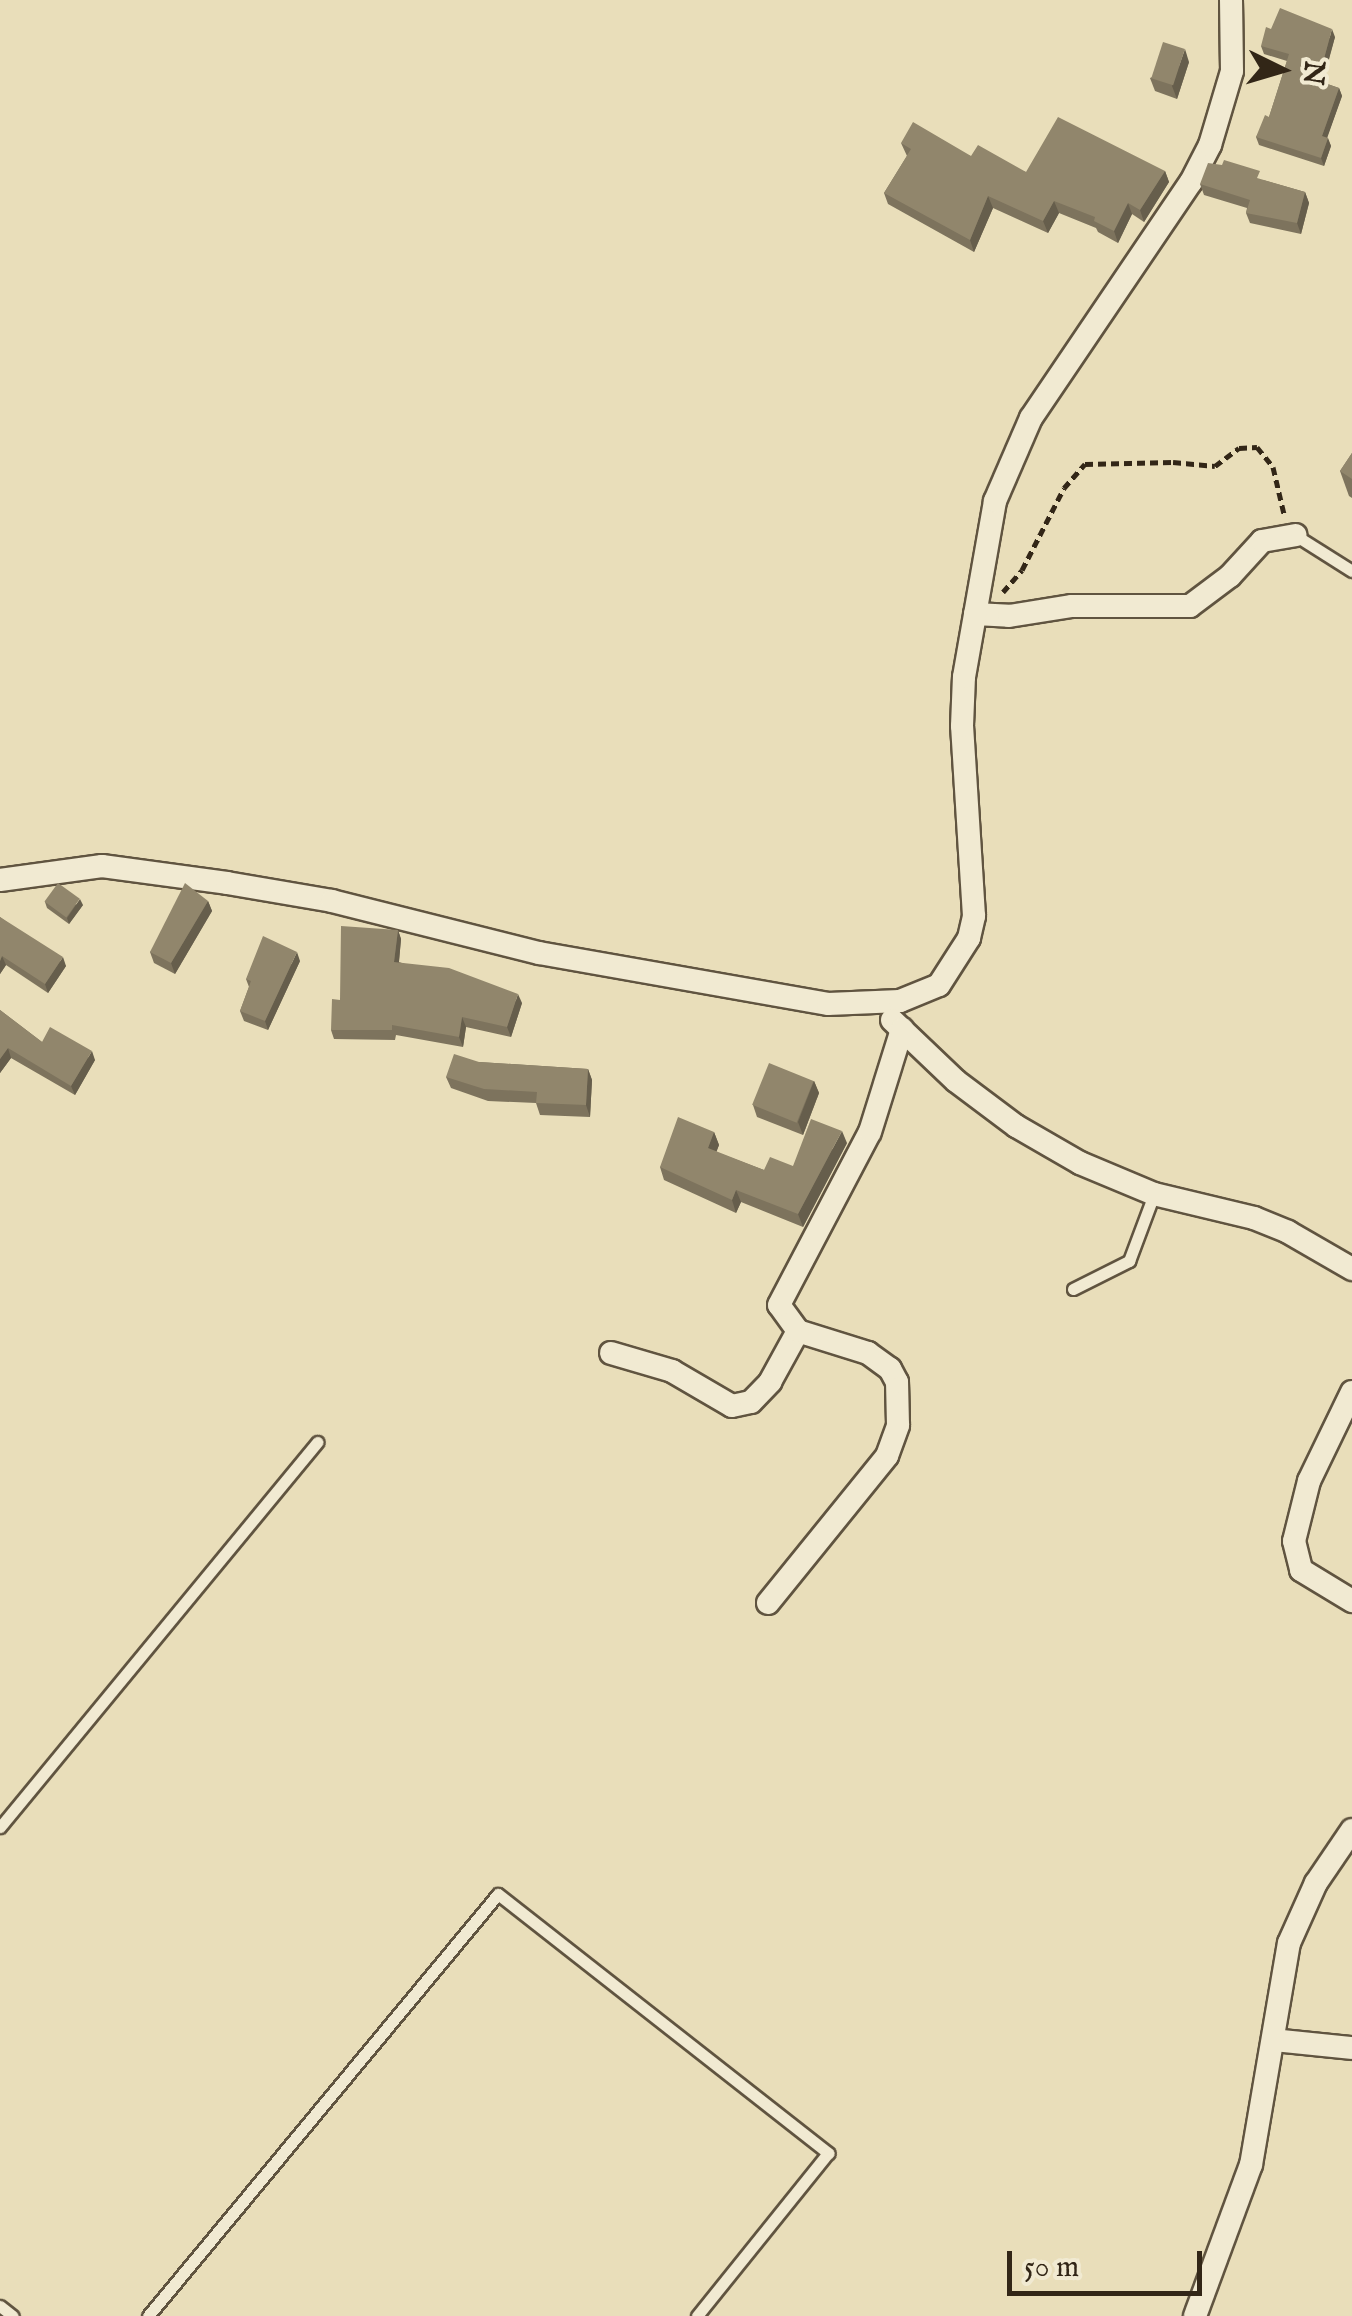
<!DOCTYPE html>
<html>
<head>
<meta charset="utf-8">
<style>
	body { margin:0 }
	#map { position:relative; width:1352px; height:2316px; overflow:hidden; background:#e9deba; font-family:"IM FELL English",serif }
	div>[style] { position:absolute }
	.path>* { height:5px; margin-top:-2.5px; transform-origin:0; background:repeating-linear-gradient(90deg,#322617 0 8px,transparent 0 13px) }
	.roads { filter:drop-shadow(2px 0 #605440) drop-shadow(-2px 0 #605440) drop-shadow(0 2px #605440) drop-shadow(0 -2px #605440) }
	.service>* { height:11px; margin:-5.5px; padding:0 5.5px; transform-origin:5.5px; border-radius:5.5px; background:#f1ead2 }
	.minor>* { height:22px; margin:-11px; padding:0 11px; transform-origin:11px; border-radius:11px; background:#f1ead2 }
	.wall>* { inset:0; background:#7d735d }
	.shaded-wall>* { inset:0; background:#665e4c }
	.building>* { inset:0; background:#91866c; transform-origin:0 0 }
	span { translate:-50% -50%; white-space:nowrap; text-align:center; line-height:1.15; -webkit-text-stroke:8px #f1ead2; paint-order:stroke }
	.north { position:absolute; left:1232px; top:20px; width:100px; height:100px; -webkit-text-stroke:8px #f1ead2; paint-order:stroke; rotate:95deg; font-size:28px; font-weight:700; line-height:40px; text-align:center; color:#322617 }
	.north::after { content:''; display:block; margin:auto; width:35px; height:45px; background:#322617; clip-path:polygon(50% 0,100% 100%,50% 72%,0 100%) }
	.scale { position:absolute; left:1007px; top:2251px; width:195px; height:45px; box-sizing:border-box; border:5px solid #322617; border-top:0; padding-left:12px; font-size:30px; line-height:35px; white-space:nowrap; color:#322617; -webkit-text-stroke:8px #f1ead2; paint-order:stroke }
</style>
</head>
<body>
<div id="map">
	<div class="path">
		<i style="left:1003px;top:592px;width:29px;rotate:-49deg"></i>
		<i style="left:1022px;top:570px;width:92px;rotate:-62.9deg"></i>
		<i style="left:1064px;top:488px;width:32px;rotate:-49deg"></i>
		<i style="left:1085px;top:464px;width:88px;rotate:-1.3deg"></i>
		<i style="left:1173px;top:462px;width:42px;rotate:5.4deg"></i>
		<i style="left:1215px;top:466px;width:30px;rotate:-37deg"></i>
		<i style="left:1239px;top:448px;width:18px;rotate:-3deg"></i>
		<i style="left:1257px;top:447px;width:26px;rotate:51deg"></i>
		<i style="left:1273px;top:467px;width:48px;rotate:76.8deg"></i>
	</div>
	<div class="roads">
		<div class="service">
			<i style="left:1295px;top:535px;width:67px;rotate:32.3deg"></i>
			<i style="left:1073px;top:1289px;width:63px;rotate:-26.6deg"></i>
			<i style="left:1129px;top:1261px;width:72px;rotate:-69.5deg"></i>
			<i style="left:0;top:1827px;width:499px;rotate:-50.5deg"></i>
			<i style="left:0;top:2306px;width:16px;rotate:38deg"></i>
			<i style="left:148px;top:2316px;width:548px;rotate:-50.33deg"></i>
			<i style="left:498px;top:1894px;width:420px;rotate:38.1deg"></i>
			<i style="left:828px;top:2153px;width:209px;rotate:128.8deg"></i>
		</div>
		<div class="minor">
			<i style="left:975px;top:614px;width:34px;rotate:3deg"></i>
			<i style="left:1009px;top:616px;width:64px;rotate:-9deg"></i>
			<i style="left:1072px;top:606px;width:118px"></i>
			<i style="left:1190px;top:606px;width:50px;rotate:-36.9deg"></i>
			<i style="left:1230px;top:576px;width:47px;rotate:-47.6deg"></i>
			<i style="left:1262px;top:541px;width:34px;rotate:-10deg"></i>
			<i style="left:0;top:880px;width:103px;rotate:-7.8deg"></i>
			<i style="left:102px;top:866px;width:126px;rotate:7.7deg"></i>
			<i style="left:227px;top:883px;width:107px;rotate:9.7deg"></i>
			<i style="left:332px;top:901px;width:213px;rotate:14.1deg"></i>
			<i style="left:539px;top:953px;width:293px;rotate:10deg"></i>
			<i style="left:828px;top:1004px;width:72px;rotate:-2.4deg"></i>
			<i style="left:900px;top:1001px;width:42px;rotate:-22.3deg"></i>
			<i style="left:939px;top:985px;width:56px;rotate:-57.4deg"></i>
			<i style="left:969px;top:938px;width:23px;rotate:-77deg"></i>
			<i style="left:974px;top:916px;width:190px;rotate:-93.6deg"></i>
			<i style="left:962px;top:726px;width:49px;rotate:-87.7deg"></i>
			<i style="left:964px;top:677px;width:179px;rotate:-80deg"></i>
			<i style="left:995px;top:501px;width:90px;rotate:-66.6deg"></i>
			<i style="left:1031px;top:418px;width:285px;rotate:-55.9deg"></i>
			<i style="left:1191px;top:182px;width:42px;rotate:-62.8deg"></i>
			<i style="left:1210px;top:145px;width:77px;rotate:-73.4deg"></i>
			<i style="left:1232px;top:71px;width:71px;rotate:-90.8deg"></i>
			<i style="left:892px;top:1020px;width:88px;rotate:43.6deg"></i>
			<i style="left:956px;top:1081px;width:75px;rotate:36.9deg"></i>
			<i style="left:1016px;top:1126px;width:74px;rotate:30deg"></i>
			<i style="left:1080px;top:1163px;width:80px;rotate:22.7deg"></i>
			<i style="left:1154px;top:1194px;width:103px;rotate:13.5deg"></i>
			<i style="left:1254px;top:1218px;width:37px;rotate:22deg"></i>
			<i style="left:1288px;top:1232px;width:74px;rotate:30deg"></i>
			<i style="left:611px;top:1353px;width:64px;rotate:16.4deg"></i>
			<i style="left:672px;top:1371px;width:69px;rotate:30.3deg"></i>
			<i style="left:732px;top:1406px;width:19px;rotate:-12deg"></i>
			<i style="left:751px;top:1402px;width:28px;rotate:-46deg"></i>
			<i style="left:770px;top:1382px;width:58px;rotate:-61.2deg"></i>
			<i style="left:1352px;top:1392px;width:99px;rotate:115.8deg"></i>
			<i style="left:1309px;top:1481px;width:62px;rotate:104deg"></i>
			<i style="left:1294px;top:1541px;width:30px;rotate:76deg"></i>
			<i style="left:1301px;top:1570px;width:60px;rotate:31.3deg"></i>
			<i style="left:768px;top:1603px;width:189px;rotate:-51deg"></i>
			<i style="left:887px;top:1456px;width:33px;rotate:-70deg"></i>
			<i style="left:898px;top:1425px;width:43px;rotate:-91.3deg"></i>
			<i style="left:897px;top:1382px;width:15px;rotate:-118deg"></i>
			<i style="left:890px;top:1369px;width:27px;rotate:-144deg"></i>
			<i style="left:868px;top:1353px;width:73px;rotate:-162.6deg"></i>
			<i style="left:798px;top:1331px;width:32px;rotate:-126deg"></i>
			<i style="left:779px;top:1305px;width:195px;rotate:-62.3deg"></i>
			<i style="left:870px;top:1132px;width:108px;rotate:-72.7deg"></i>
			<i style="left:1273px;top:2040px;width:79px;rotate:5.8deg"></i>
			<i style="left:1195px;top:2316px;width:161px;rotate:-69.7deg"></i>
			<i style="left:1251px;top:2165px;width:225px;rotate:-80.3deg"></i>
			<i style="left:1289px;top:1943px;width:66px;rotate:-65.8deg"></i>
			<i style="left:1316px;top:1883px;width:64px;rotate:-55.8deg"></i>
		</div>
	</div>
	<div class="wall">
		<i style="clip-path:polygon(1335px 37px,1322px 82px,1339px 88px,1342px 96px,1327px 137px,1331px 146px,1324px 166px,1259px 145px,1256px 137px,1269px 117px,1287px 61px,1264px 54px,1261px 46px)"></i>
		<i style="clip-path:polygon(1189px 62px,1177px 99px,1155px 91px,1150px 78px)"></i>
		<i style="clip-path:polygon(901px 143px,971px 156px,1026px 172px,1165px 171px,1169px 182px,1144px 222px,1132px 214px,1118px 243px,1098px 232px,1096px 228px,1059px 213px,1048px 233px,993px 208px,974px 252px,888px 204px,884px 193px,907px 156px)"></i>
		<i style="clip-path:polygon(1263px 180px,1305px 192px,1309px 203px,1301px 234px,1250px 223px,1246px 213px,1247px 208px,1204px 195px,1200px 184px)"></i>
		<i style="clip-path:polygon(1352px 453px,1352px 498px,1349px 496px,1340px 471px)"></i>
		<i style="clip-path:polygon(208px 901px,212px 911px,175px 974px,154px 963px,150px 952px)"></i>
		<i style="clip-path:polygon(45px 902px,83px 905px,69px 924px,47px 908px)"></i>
		<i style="clip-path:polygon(0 917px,66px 966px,48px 993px,6px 965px,0 974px)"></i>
		<i style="clip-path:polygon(398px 930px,401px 939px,399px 962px,522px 1003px,511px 1037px,466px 1027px,463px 1047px,396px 1035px,395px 1040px,334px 1039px,331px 1030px)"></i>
		<i style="clip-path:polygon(300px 961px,268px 1030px,244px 1021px,240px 1011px,249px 987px,246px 979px)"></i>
		<i style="clip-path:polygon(0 1010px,42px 1042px,95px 1060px,75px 1095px,11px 1058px,0 1073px)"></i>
		<i style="clip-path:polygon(479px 1062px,588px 1069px,592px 1080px,590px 1117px,540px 1115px,536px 1103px,488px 1101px,451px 1088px,446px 1077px)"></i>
		<i style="clip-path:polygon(814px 1081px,819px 1093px,803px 1135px,757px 1117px,753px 1105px)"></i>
		<i style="clip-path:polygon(714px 1132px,719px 1145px,716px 1152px,764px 1170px,793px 1166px,847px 1143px,803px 1227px,741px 1202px,736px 1213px,664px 1180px,660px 1167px)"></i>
	</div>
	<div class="shaded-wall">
		<i style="clip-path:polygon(1332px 29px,1335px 37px,1321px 89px,1318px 81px)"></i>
		<i style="clip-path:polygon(1185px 49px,1189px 62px,1177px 99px,1172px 86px)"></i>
		<i style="clip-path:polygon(1339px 88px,1342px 96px,1325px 144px,1322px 136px)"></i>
		<i style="clip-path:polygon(1328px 138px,1331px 146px,1324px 166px,1321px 158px)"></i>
		<i style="clip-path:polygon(1165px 171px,1169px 182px,1144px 222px,1140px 210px)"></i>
		<i style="clip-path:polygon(1305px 192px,1309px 203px,1301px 234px,1297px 223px)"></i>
		<i style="clip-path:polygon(988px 196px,993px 208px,974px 252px,970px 240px)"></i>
		<i style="clip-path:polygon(1054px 201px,1059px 213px,1048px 233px,1043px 221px)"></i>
		<i style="clip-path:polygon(1128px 203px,1132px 214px,1118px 243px,1114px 231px)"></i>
		<i style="clip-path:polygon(80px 899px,83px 905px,69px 924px,67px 918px)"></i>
		<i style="clip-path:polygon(208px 901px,212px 911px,175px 974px,171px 963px)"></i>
		<i style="clip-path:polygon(398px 930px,401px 939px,398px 971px,394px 962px)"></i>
		<i style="clip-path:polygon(297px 952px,300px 961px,268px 1030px,265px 1021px)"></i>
		<i style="clip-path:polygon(2px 956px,6px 965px,0 974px,0 961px)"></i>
		<i style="clip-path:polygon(63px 957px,66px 966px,48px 993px,45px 984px)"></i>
		<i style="clip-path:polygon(518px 994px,522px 1003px,511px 1037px,507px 1027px)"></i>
		<i style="clip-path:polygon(462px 1017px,466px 1027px,463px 1047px,459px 1037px)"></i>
		<i style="clip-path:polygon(8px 1048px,11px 1058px,0 1073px,0 1059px)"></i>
		<i style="clip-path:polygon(92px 1051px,95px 1060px,75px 1095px,71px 1086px)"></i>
		<i style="clip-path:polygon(588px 1069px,592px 1080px,590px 1117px,586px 1105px)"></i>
		<i style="clip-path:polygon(814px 1081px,819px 1093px,803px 1135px,798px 1122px)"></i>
		<i style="clip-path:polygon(842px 1131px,847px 1143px,803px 1227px,798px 1214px)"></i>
		<i style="clip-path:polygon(714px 1132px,719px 1145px,713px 1161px,708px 1148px)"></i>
		<i style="clip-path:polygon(736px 1190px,741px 1202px,736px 1213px,732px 1200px)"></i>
	</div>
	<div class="building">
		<i style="clip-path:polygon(1280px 8px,1332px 29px,1318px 81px,1339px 88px,1322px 136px,1328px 138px,1321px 158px,1256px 137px,1265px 115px,1269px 117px,1289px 54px,1261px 46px,1266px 27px,1271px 29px)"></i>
		<i style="left:1163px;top:42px;width:23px;height:38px;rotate:18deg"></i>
		<i style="clip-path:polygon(1058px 117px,1165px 171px,1140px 210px,1128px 203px,1114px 231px,1094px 221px,1095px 217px,1054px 201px,1043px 221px,988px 196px,970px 240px,884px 193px,911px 149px,901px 143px,913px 122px,971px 156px,978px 145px,1026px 172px)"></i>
		<i style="clip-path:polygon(1224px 160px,1260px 171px,1257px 178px,1305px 192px,1297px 223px,1246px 213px,1250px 200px,1200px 184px,1208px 163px,1222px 165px)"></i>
		<i style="clip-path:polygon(1352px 453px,1352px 479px,1340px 471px)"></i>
		<i style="left:58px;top:883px;width:27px;height:23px;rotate:36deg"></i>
		<i style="clip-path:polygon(185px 883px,208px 901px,171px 963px,150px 952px)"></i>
		<i style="clip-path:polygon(0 917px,63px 957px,45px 984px,2px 956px,0 961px)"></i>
		<i style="clip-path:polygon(341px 926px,398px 930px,394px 962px,449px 968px,518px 994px,507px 1027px,462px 1017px,459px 1037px,392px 1025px,392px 1030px,331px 1030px,332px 999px,340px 1000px)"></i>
		<i style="clip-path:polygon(263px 936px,297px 952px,265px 1021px,240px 1011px,251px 981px,246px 979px)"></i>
		<i style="clip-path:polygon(0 1010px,42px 1042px,50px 1027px,92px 1051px,71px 1086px,8px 1048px,0 1059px)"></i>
		<i style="clip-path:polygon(454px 1054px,479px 1062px,588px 1069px,586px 1105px,536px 1103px,537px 1092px,484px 1089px,446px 1077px)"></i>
		<i style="left:769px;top:1063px;width:48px;height:45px;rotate:22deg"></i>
		<i style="clip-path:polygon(678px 1117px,714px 1132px,708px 1148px,764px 1170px,770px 1157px,793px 1166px,811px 1119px,842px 1131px,798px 1214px,736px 1190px,732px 1200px,660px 1167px)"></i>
	</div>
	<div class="north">N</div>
	<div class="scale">50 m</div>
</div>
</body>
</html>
